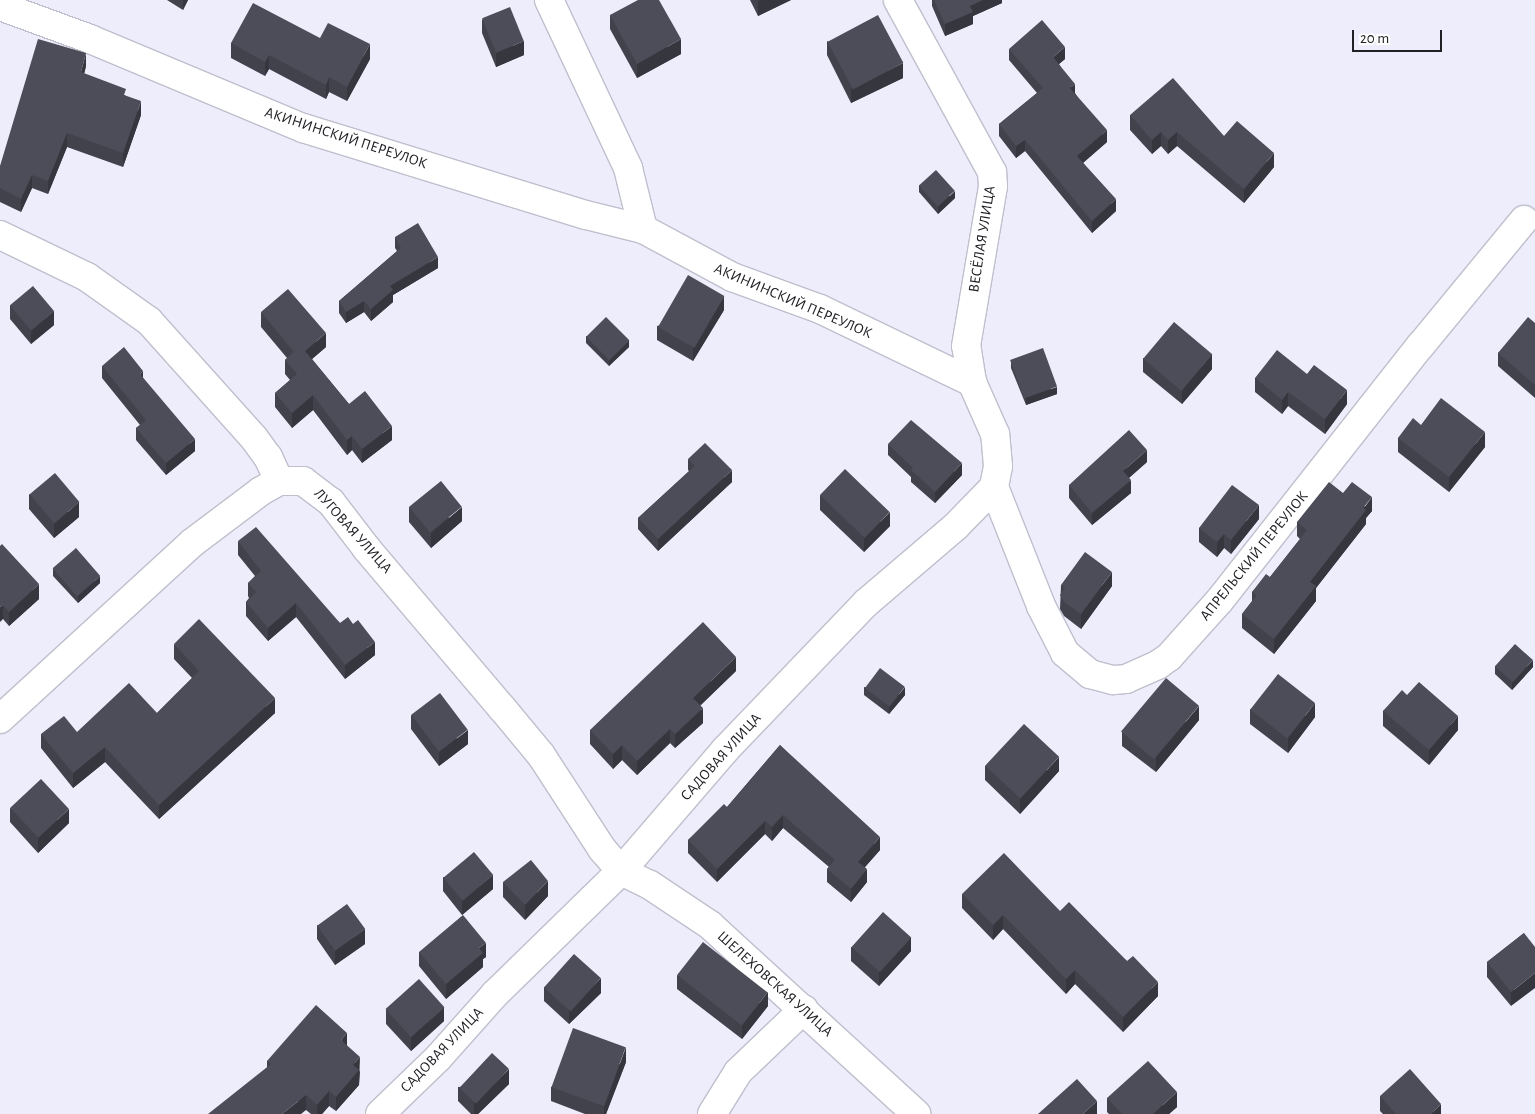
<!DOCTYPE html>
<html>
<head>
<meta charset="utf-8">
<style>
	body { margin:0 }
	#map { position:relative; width:1535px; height:1114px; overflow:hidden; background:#ededfc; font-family:"Alegreya Sans",sans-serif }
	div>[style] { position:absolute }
	.roads { filter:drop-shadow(1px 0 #bfbfcd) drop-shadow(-1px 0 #bfbfcd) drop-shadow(0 1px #bfbfcd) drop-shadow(0 -1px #bfbfcd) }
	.street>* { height:28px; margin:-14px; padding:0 14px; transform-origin:14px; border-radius:14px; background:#fff }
	.wall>* { inset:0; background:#42424d }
	.shaded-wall>* { inset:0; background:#36363e }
	.building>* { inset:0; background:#4d4d59; transform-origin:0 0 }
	span { translate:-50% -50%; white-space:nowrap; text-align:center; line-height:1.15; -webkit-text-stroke:5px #fff; paint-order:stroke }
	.street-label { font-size:15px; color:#202025 }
	.scale { position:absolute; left:1352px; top:30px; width:90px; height:22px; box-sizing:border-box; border:2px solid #202025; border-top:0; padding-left:6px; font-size:15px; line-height:18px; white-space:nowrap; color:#202025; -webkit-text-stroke:4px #fff; paint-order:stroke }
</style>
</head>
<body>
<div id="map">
	<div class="roads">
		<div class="street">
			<i style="left:549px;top:0;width:186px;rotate:64.8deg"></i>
			<i style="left:628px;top:168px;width:63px;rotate:76.2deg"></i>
			<i style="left:0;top:6px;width:96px;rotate:20.1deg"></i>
			<i style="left:90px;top:39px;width:231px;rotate:22.7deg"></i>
			<i style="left:303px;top:128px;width:296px;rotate:17.1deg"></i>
			<i style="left:586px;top:215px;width:59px;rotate:13.8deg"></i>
			<i style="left:643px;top:229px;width:101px;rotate:28.3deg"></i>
			<i style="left:732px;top:277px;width:94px;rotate:20deg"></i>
			<i style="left:820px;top:309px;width:169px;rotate:25.7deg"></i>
			<i style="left:0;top:235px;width:97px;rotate:25.8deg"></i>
			<i style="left:87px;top:277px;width:76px;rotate:35.4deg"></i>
			<i style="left:149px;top:321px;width:157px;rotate:48.1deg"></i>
			<i style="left:254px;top:438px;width:24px;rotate:54deg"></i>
			<i style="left:268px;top:457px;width:26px;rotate:65deg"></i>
			<i style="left:994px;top:487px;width:128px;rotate:68.4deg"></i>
			<i style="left:1041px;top:606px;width:53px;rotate:62.9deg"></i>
			<i style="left:1065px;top:653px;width:33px;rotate:40deg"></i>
			<i style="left:1090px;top:674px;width:24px;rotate:15deg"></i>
			<i style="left:1113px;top:680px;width:13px;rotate:-4deg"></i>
			<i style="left:1126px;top:679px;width:36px;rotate:-24deg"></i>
			<i style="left:1159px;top:664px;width:12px;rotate:-35deg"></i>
			<i style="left:1169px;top:657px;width:76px;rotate:-48.2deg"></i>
			<i style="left:1220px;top:600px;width:325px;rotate:-51.8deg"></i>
			<i style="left:1421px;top:345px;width:162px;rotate:-50.5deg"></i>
			<i style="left:0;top:719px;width:260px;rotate:-42.5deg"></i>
			<i style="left:192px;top:543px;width:86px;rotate:-37deg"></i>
			<i style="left:261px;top:491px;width:21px;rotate:-29deg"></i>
			<i style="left:279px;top:481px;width:24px"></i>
			<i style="left:303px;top:481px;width:35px;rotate:37deg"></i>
			<i style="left:331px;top:502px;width:59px;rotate:52.5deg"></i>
			<i style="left:367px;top:549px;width:209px;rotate:49.7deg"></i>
			<i style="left:502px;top:708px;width:61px;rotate:50.3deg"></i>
			<i style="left:541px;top:755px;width:112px;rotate:57deg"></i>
			<i style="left:602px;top:849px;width:29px;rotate:49deg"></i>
			<i style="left:621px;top:871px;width:32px;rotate:26deg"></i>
			<i style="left:650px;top:885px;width:72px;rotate:33.7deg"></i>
			<i style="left:710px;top:925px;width:280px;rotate:42.5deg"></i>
			<i style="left:380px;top:1114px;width:81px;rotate:-44deg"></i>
			<i style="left:438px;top:1058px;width:86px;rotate:-48.3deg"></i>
			<i style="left:495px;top:994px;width:176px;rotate:-44.3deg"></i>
			<i style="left:621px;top:871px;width:160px;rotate:-49.3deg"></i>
			<i style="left:725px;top:750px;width:204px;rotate:-46.2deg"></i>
			<i style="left:866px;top:603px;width:118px;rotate:-40.5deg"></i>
			<i style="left:956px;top:526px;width:54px;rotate:-45.7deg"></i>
			<i style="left:994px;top:487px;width:21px;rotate:-79deg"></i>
			<i style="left:998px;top:466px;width:32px;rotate:-95deg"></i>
			<i style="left:995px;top:434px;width:57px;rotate:-113.9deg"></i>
			<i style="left:972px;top:382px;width:36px;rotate:-99deg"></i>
			<i style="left:966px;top:346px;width:162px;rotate:-80.4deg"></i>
			<i style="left:993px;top:186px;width:14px;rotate:-94deg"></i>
			<i style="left:992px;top:172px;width:196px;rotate:-118.7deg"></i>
			<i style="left:712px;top:1114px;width:49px;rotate:-58.2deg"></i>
			<i style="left:738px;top:1072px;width:91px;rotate:-43.7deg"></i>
		</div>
	</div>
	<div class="wall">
		<i style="clip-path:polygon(167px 0,188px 0,183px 10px)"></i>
		<i style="clip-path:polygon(750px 0,791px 0,758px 16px)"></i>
		<i style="clip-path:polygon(932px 0,1002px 0,1002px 3px,973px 16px,973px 24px,945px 36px,932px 6px)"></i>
		<i style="clip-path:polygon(610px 15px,681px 54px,637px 78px,610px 29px)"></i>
		<i style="clip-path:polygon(482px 19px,524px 55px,496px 67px,482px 33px)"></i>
		<i style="clip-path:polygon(320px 38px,370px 59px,347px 101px,329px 92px,326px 99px,269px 69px,265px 76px,231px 58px,231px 43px)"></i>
		<i style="clip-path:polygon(827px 41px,903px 78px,851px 103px,827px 55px)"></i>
		<i style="clip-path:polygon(1009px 49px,1065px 59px,1059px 64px,1075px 93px,1107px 142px,1083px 163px,1116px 211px,1092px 233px,1025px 151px,1016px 158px,999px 136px,999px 124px,1037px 93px,1009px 60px)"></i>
		<i style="clip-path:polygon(86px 66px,84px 74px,126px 96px,141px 115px,123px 167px,67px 147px,48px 194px,32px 188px,21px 212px,0 202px,0 166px)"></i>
		<i style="clip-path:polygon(1130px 115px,1224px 136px,1274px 167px,1244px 203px,1177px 146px,1168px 154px,1161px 146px,1152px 154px,1130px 130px)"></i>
		<i style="clip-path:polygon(919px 185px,955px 198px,938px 214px,919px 192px)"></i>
		<i style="clip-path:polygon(395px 237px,438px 268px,393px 295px,393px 302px,371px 321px,364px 312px,346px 323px,339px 313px,339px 301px,397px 251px,395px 248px)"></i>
		<i style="clip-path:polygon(10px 305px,54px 325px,31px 344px,10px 319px)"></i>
		<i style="clip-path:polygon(724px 310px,693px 361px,657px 340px,657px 326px)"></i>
		<i style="clip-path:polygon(261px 312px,326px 347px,312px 359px,349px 404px,392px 440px,362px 463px,352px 450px,347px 455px,313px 410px,292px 428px,275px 407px,275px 393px,290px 380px,285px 374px,285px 360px,287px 358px,261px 327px)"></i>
		<i style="clip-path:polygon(1535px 323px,1535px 398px,1498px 366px,1498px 353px)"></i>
		<i style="clip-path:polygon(586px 336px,629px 347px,609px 366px,586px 343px)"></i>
		<i style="clip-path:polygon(1143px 358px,1212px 369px,1182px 404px,1143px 372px)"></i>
		<i style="clip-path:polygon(1011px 361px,1057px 394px,1026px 405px,1011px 368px)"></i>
		<i style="clip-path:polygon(102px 366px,143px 378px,195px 451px,166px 475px,136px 440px,136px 428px,140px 425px,102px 378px)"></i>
		<i style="clip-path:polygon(1307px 374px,1347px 404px,1325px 434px,1288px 406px,1282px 414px,1255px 392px,1255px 378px)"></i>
		<i style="clip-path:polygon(1421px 425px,1485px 447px,1449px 492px,1398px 452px,1398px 438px)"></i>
		<i style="clip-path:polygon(888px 444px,962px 475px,935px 503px,911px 482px,911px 477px,888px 455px)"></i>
		<i style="clip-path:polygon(688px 459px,732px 482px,658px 551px,638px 529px,638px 518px,689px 471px,688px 470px)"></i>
		<i style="clip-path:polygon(1147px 462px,1129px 478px,1131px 493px,1092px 525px,1069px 498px,1069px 485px)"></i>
		<i style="clip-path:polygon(1343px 493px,1372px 511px,1366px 518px,1366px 524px,1316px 588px,1316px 601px,1274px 654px,1242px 628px,1242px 614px,1252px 601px,1252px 592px,1270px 577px,1300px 539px,1297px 536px,1297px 522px)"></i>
		<i style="clip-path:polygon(29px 494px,79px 517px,54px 538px,29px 509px)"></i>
		<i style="clip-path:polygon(820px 495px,890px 526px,864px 552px,820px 510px)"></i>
		<i style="clip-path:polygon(409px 507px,462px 521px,431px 548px,409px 522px)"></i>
		<i style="clip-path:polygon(1259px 519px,1231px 554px,1224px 548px,1217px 557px,1199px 542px,1199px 528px)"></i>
		<i style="clip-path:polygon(238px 541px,340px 623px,375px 655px,345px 679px,296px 617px,268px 641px,246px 616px,246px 602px,249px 598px,248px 596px,248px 583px,255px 576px,238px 555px)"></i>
		<i style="clip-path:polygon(0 546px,39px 599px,9px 626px,3px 619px)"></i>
		<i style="clip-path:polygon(53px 569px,100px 583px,78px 603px,53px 576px)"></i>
		<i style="clip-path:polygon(1061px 585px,1112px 586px,1081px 629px,1064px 616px,1060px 609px)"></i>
		<i style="clip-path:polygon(174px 644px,275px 713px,159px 819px,105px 762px,73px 788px,41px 748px,41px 734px,77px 732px,157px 713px,192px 678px,174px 659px)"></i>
		<i style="clip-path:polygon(1495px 666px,1533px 667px,1512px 690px,1495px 674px)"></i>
		<i style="clip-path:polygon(736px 671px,700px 706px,703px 723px,675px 748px,670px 743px,637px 775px,622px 760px,613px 769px,590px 744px,590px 730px)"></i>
		<i style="clip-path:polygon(864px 687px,905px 695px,889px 714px,864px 695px)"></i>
		<i style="clip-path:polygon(1407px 695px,1458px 730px,1429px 765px,1383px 726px,1383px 711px)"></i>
		<i style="clip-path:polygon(1250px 709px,1315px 717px,1288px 753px,1250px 724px)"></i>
		<i style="clip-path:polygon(411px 715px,468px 744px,439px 766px,411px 729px)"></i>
		<i style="clip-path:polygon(1199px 720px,1156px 772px,1122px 746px,1122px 732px)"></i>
		<i style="clip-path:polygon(780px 745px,880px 850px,865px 867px,867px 882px,851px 902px,827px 882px,827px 869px,829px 867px,783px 828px,772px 841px,765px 834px,717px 882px,688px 853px,688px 840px,727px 807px)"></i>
		<i style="clip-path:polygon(985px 766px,1059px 771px,1020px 814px,985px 780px)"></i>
		<i style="clip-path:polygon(10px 808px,69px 823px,38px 853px,10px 822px)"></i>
		<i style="clip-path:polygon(443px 877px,493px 889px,462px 915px,443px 891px)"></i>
		<i style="clip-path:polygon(503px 882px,548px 896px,525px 920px,503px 897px)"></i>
		<i style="clip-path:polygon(962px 894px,1060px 911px,1127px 961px,1158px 996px,1123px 1032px,1075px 984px,1066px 994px,1003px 929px,993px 940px,962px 908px)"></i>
		<i style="clip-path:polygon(317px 925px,365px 944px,335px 965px,317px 939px)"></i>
		<i style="clip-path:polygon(1524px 933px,1511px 1006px,1487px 977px,1487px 962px)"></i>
		<i style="clip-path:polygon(851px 947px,911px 951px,879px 986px,851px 961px)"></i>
		<i style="clip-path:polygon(419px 952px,486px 957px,483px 959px,483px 967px,446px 999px,419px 966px)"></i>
		<i style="clip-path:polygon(677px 975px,768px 1006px,742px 1039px,677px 989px)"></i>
		<i style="clip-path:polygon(544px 987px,601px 993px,569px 1024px,544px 1001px)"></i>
		<i style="clip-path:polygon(386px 1009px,444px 1021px,411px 1051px,386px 1024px)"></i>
		<i style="clip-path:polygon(347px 1046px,360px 1072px,359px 1085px,336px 1111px,329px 1106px,322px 1114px,311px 1114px,306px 1110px,267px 1067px,267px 1061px)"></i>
		<i style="clip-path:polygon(626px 1062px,606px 1114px,585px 1114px,551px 1101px,551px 1087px)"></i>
		<i style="clip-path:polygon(509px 1084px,478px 1114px,471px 1114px,458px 1101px,458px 1087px)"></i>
		<i style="clip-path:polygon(1380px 1096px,1441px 1114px,1383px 1114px,1380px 1111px)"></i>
		<i style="clip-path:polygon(1107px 1098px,1177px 1107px,1169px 1114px,1109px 1114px,1107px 1112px)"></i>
	</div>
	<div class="shaded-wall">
		<i style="clip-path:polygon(183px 0,188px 0,183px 10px)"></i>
		<i style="clip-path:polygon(761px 0,791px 0,758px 16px,758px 1px)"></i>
		<i style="clip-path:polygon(983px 0,1002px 0,1002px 3px,973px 16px,973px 24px,945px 36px,945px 24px,970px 6px)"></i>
		<i style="clip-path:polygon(681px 39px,681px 54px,637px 78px,637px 64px)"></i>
		<i style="clip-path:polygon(524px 41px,524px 55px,496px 67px,496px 53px)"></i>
		<i style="clip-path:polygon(370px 44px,370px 59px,347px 101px,347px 87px)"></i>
		<i style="clip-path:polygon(1065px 47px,1065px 59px,1053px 69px,1053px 57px)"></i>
		<i style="clip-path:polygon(86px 53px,86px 66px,81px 86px,81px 72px)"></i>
		<i style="clip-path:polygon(269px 55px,269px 69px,265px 76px,265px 62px)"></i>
		<i style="clip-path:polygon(903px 63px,903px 78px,851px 103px,851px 89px)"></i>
		<i style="clip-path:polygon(329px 77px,329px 92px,326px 99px,326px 85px)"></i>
		<i style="clip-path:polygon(1075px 84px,1075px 96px,1070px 88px)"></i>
		<i style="clip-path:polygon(141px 101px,141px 115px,123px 167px,123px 153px)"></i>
		<i style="clip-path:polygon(1107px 130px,1107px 142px,1077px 168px,1077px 156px)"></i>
		<i style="clip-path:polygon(1161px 132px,1161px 146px,1152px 154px,1152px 140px)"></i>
		<i style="clip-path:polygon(1177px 132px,1177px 146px,1168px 154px,1168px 140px)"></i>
		<i style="clip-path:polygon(67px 133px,67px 147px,48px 194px,48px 181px)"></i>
		<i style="clip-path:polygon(1025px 140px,1025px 151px,1016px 158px,1016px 146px)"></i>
		<i style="clip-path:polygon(1274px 153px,1274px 167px,1244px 203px,1244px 189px)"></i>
		<i style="clip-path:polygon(32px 175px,32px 188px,21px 212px,21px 199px)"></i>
		<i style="clip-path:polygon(955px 191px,955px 198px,938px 214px,938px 207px)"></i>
		<i style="clip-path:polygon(1116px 199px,1116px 211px,1092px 233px,1092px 221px)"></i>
		<i style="clip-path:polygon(438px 257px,438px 268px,393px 295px,393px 302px,371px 321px,371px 309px,390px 286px)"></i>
		<i style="clip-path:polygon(724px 296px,724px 310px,693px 361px,693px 347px)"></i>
		<i style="clip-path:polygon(364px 301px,364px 312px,346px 323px,346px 312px)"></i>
		<i style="clip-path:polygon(54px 311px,54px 325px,31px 344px,31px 330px)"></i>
		<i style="clip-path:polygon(326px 333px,326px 347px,305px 365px,305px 351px)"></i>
		<i style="clip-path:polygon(629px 340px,629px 347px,609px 366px,609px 359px)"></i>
		<i style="clip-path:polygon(1212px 354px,1212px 369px,1182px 404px,1182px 390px)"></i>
		<i style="clip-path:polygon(143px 371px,143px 383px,140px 374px)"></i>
		<i style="clip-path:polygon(1057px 387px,1057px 394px,1026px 405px,1026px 397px)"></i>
		<i style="clip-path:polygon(1347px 390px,1347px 404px,1325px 434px,1325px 419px)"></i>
		<i style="clip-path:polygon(1288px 392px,1288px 406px,1282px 414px,1282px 400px)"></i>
		<i style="clip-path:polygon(313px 395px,313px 410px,292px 428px,292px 413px)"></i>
		<i style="clip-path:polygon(392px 426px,392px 440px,362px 463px,362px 449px)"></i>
		<i style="clip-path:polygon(1485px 432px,1485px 447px,1449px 492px,1449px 477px)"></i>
		<i style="clip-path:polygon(352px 436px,352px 450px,347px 455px,347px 440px)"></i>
		<i style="clip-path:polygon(195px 439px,195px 451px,166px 475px,166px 463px)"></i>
		<i style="clip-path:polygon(1147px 450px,1147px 462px,1123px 483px,1123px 471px)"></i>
		<i style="clip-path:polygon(962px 463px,962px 475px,935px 503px,935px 492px)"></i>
		<i style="clip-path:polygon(732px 470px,732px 482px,658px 551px,658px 539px)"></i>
		<i style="clip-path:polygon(1131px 480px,1131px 493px,1092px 525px,1092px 513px)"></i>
		<i style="clip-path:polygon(1372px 497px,1372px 511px,1366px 518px,1366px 524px,1316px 588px,1316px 601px,1274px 654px,1274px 639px,1310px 582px)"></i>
		<i style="clip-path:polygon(79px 502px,79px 517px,54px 538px,54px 524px)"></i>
		<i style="clip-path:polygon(1259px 505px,1259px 519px,1231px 554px,1231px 540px)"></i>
		<i style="clip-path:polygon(462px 507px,462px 521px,431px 548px,431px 533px)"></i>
		<i style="clip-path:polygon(890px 512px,890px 526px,864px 552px,864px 538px)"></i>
		<i style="clip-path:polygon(1224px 534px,1224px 548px,1217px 557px,1217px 542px)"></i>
		<i style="clip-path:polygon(1112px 572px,1112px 586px,1081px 629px,1081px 614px)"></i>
		<i style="clip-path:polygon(100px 576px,100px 583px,78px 603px,78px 596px)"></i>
		<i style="clip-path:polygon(39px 584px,39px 599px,9px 626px,9px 612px)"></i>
		<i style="clip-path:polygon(296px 603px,296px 617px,268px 641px,268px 628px)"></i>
		<i style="clip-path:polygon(3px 605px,3px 619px,0 622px,0 607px)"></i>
		<i style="clip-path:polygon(375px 642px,375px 655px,345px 679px,345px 665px)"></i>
		<i style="clip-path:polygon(736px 657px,736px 671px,693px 712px,693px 698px)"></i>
		<i style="clip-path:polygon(1533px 660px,1533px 667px,1512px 690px,1512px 682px)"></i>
		<i style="clip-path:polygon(905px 687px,905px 695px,889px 714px,889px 707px)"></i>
		<i style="clip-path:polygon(275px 698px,275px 713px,159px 819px,159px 805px)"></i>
		<i style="clip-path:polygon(1315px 703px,1315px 717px,1288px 753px,1288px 738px)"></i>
		<i style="clip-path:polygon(1199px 706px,1199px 720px,1156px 772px,1156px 757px)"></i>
		<i style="clip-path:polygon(703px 708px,703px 723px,675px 748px,675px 734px)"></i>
		<i style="clip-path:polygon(1458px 716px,1458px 730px,1429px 765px,1429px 750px)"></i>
		<i style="clip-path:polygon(670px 729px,670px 743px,637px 775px,637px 761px)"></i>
		<i style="clip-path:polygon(468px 730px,468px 744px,439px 766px,439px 752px)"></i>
		<i style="clip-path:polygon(622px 745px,622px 760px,613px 769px,613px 754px)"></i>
		<i style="clip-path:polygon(105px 747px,105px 762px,73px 788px,73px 773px)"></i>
		<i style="clip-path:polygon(1059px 757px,1059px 771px,1020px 814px,1020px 799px)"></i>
		<i style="clip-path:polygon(69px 809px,69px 823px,38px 853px,38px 838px)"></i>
		<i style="clip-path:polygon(783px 815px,783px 828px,772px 841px,772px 827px)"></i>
		<i style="clip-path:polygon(765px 821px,765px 834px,717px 882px,717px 869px)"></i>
		<i style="clip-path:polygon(880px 837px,880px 850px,858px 875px,858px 862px)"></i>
		<i style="clip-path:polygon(867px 869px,867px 882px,851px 902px,851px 889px)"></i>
		<i style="clip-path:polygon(493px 875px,493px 889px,462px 915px,462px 900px)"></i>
		<i style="clip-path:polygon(548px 881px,548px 896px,525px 920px,525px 905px)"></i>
		<i style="clip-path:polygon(1003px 915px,1003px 929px,993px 940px,993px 925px)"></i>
		<i style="clip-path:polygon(365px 929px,365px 944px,335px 965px,335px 950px)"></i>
		<i style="clip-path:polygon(911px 937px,911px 951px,879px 986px,879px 972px)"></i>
		<i style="clip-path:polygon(486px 943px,486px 957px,483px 959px,483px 967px,446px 999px,446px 984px,479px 948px)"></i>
		<i style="clip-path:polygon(1075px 970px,1075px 984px,1066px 994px,1066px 979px)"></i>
		<i style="clip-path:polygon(1535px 973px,1535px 988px,1511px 1006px,1511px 992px)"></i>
		<i style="clip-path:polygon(601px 978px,601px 993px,569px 1024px,569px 1010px)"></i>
		<i style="clip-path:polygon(1158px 982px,1158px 996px,1123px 1032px,1123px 1017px)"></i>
		<i style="clip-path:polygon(768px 992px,768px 1006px,742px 1039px,742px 1025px)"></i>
		<i style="clip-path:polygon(444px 1007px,444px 1021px,411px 1051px,411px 1037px)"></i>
		<i style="clip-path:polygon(347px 1033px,347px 1048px,341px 1040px)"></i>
		<i style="clip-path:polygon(626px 1047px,626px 1062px,606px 1114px,604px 1114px,604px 1107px)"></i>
		<i style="clip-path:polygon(360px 1057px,359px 1085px,336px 1111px,336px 1097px,353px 1065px)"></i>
		<i style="clip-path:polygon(509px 1069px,509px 1084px,478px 1114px,474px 1114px,474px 1103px)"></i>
		<i style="clip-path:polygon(329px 1091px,329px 1106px,322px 1114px,317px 1114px,317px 1105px)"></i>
		<i style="clip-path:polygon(1177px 1092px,1177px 1107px,1169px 1114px,1153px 1114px)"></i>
		<i style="clip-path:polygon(306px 1095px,306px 1110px,301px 1114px,282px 1114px)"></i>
		<i style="clip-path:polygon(1097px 1101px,1097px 1114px,1083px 1114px)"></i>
		<i style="clip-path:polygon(1441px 1104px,1441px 1114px,1431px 1114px)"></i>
	</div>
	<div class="building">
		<i style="clip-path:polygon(638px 0,659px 0,681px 39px,637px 64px,610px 15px)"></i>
		<i style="clip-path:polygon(934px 0,983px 0,970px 6px,973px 12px,945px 24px)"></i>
		<i style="clip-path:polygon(253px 3px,320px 38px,328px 23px,370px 44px,347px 87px,329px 77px,326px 85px,269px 55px,265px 62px,231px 43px)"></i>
		<i style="left:510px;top:7px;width:37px;height:30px;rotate:68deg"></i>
		<i style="left:878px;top:15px;width:54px;height:57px;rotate:62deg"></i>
		<i style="clip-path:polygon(1042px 20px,1065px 47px,1053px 57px,1075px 84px,1070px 88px,1107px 130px,1077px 156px,1116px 199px,1092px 221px,1025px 140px,1016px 146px,999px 124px,1043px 88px,1009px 49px)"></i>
		<i style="clip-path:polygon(38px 39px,86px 53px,81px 72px,126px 89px,124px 95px,141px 101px,123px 153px,67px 133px,48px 181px,32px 175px,21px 199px,0 188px,0 166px)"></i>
		<i style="clip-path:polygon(1173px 78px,1224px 136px,1237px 121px,1274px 153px,1244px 189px,1177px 132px,1168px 140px,1161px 132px,1152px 140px,1130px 115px)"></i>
		<i style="left:936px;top:170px;width:28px;height:23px;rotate:48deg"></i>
		<i style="clip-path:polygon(418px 223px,438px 257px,390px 286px,393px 290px,371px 309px,364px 301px,346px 312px,339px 301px,401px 248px,395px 237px)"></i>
		<i style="left:688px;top:275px;width:42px;height:60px;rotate:30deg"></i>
		<i style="left:33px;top:286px;width:33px;height:30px;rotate:50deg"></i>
		<i style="clip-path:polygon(288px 289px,326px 333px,305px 351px,349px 404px,365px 391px,392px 426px,362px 449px,352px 436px,347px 440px,313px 395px,292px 413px,275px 393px,297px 374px,285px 360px,294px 352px,261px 312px)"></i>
		<i style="left:606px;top:317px;width:33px;height:28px;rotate:45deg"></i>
		<i style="clip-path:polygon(1528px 317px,1535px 323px,1535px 385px,1498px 353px)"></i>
		<i style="left:1174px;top:322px;width:50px;height:48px;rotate:40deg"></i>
		<i style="clip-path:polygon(124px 347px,143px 371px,140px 374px,195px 439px,166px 463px,136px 428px,146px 420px,102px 366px)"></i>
		<i style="left:1043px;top:348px;width:41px;height:35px;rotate:70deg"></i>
		<i style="clip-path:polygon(1277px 350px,1307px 374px,1314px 365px,1347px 390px,1325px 419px,1288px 392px,1282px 400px,1255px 378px)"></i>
		<i style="clip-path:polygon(1441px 398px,1485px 432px,1449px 477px,1398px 438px,1413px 418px,1421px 425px)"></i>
		<i style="clip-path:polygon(911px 420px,962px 463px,935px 492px,911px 470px,913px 468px,888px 444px)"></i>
		<i style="clip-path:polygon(1129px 430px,1147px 450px,1123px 471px,1131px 480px,1092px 513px,1069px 485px)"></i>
		<i style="clip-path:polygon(705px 443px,732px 470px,658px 539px,638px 518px,695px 466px,688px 459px)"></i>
		<i style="left:845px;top:469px;width:62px;height:36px;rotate:44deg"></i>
		<i style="left:55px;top:473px;width:38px;height:33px;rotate:50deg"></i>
		<i style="left:441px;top:481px;width:33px;height:41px;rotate:51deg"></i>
		<i style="clip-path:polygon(1329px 482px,1343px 493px,1352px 482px,1372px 497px,1363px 508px,1366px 510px,1310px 582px,1316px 586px,1274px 639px,1242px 614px,1257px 595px,1252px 592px,1266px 574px,1270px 577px,1307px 530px,1297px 522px)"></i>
		<i style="clip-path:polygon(1232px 485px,1259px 505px,1231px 540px,1224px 534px,1217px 542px,1199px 528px)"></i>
		<i style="clip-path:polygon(256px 527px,340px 623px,348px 617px,353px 624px,358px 620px,375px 642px,345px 665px,296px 603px,268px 628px,246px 602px,256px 592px,248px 583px,261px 571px,238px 541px)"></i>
		<i style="clip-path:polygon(2px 544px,39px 584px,9px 612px,3px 605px,0 607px,0 546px)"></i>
		<i style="left:76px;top:548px;width:37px;height:31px;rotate:49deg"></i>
		<i style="clip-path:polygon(1085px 552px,1112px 572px,1081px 614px,1064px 602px,1060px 595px,1065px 588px,1061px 585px)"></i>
		<i style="clip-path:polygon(199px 619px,275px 698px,159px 805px,105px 747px,73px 773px,41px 734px,64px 716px,77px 732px,129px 683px,157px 713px,199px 671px,174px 644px)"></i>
		<i style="clip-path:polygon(703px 622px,736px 657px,693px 698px,703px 708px,675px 734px,670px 729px,637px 761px,622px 745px,613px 754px,590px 730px)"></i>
		<i style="left:1515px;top:644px;width:24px;height:30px;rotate:42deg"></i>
		<i style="left:880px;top:668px;width:31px;height:25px;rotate:37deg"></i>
		<i style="left:1278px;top:674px;width:47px;height:45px;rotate:38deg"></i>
		<i style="left:1166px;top:678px;width:43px;height:70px;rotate:40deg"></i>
		<i style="clip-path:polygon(1419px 682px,1458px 716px,1429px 750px,1383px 711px,1402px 690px,1407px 695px)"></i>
		<i style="left:440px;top:693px;width:46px;height:36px;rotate:53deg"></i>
		<i style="left:1024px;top:724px;width:48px;height:57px;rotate:43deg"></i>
		<i style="clip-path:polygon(780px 745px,880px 837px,858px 862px,867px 869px,851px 889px,827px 869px,835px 860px,783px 815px,772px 827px,765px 821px,717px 869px,688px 840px,724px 804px,727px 807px)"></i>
		<i style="left:41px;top:779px;width:41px;height:42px;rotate:47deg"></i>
		<i style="left:474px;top:852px;width:30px;height:40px;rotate:50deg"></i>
		<i style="clip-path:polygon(1004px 853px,1060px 911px,1069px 902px,1127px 961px,1133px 956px,1158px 982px,1123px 1017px,1075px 970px,1066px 979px,1003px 915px,993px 925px,962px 894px)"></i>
		<i style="clip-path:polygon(531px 860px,548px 881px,525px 905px,503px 882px)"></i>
		<i style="left:347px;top:904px;width:31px;height:37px;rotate:54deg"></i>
		<i style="left:883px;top:912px;width:38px;height:47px;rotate:42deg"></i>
		<i style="clip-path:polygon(463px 915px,486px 943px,479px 948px,483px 953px,446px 984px,419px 952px)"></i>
		<i style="clip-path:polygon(1524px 933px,1535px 947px,1535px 973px,1511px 992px,1487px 962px)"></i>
		<i style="left:703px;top:942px;width:82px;height:42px;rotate:38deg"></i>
		<i style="left:574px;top:954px;width:36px;height:45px;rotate:42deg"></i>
		<i style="left:419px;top:979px;width:38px;height:45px;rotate:48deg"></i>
		<i style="clip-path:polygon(316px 1005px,347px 1033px,341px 1040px,360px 1057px,353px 1065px,359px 1070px,336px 1097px,329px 1091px,317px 1105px,306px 1095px,282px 1114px,208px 1114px,271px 1064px,267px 1061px)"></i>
		<i style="left:573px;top:1028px;width:56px;height:63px;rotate:20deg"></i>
		<i style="left:492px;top:1053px;width:23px;height:48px;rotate:43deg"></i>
		<i style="clip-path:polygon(1148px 1061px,1177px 1092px,1153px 1114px,1122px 1114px,1107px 1098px)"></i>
		<i style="clip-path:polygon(1410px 1069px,1441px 1104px,1431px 1114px,1396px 1114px,1380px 1096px)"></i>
		<i style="clip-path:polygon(1077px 1079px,1097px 1101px,1083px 1114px,1038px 1114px)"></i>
	</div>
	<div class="street-label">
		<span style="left:346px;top:138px;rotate:18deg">АКИНИНСКИЙ ПЕРЕУЛОК</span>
		<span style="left:982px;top:239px;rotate:-81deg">ВЕСЁЛАЯ УЛИЦА</span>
		<span style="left:793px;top:301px;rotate:23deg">АКИНИНСКИЙ ПЕРЕУЛОК</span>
		<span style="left:353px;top:531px;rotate:48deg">ЛУГОВАЯ УЛИЦА</span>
		<span style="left:1254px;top:556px;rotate:-51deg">АПРЕЛЬСКИЙ ПЕРЕУЛОК</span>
		<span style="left:721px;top:757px;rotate:-48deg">САДОВАЯ УЛИЦА</span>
		<span style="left:775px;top:984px;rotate:42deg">ШЕЛЕХОВСКАЯ УЛИЦА</span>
		<span style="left:442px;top:1050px;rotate:-46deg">САДОВАЯ УЛИЦА</span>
	</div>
	<div class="scale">20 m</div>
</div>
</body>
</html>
